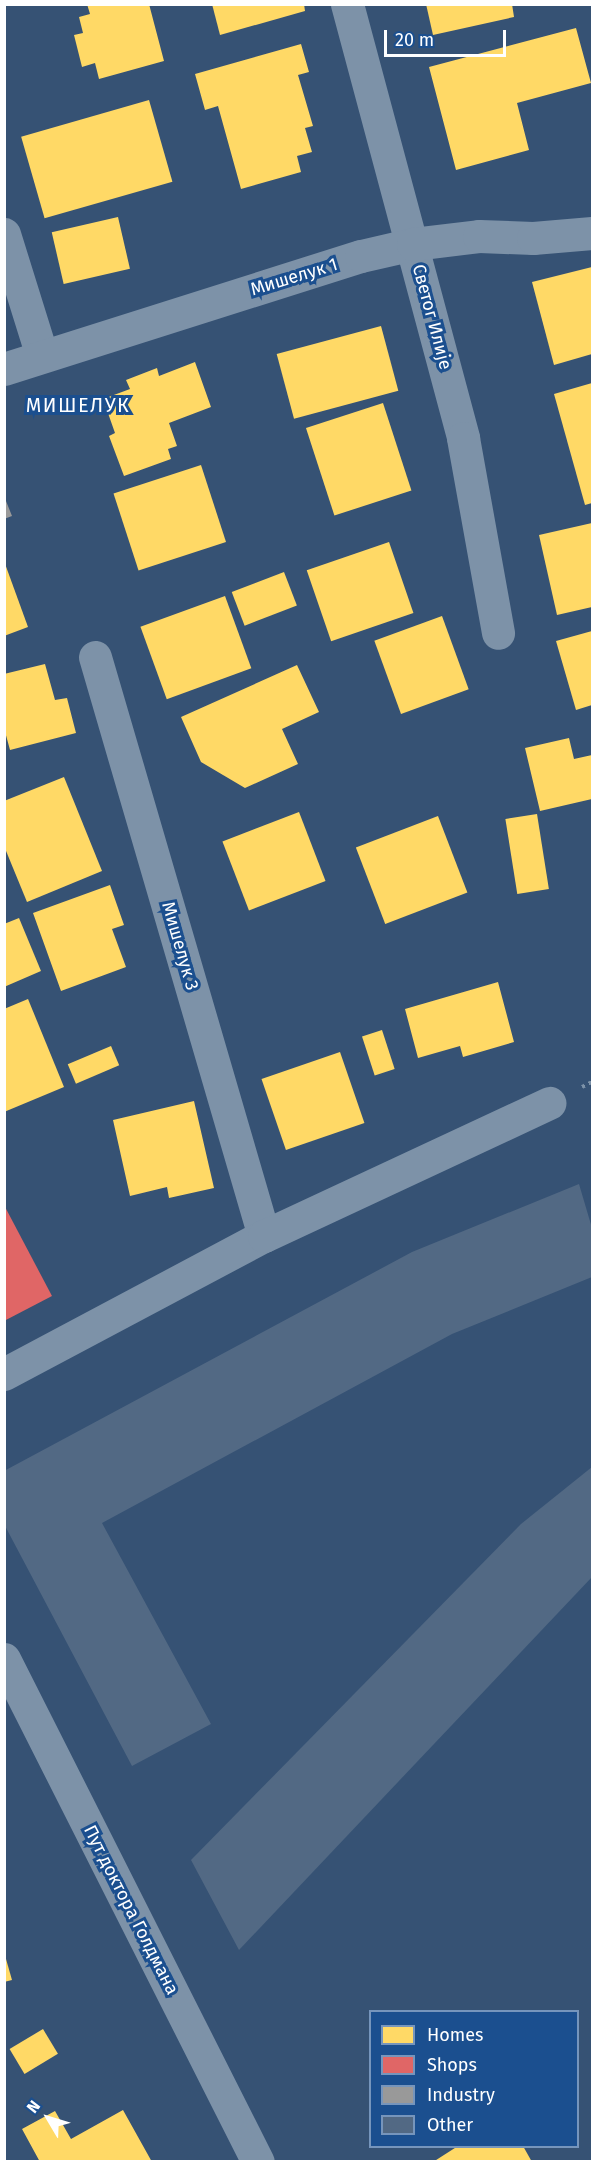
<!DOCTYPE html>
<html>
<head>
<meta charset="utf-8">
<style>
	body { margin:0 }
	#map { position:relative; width:597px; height:2166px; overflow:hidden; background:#365274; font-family:"Fira Sans",sans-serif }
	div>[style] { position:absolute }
	.homes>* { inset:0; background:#ffd966; transform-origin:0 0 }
	.shops>* { inset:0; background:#e06666 }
	.industry>* { inset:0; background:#999 }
	.building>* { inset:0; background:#526984 }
	.path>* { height:4px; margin-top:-2px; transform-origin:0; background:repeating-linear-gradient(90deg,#7d92a8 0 3px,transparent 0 7.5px) }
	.minor>* { height:33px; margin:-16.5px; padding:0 16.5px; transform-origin:16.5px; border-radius:16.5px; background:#7d92a8 }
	span { translate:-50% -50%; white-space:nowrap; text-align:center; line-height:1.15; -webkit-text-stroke:6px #1b4f8f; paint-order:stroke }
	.street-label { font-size:18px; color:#fff }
	.neighbourhood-label { font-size:20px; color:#fff; letter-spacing:1.5px }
	.frame { position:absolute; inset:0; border:6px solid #fff; pointer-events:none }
	.legend { position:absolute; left:369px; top:2010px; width:210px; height:138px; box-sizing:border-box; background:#1b4f8f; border:2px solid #7695bc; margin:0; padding:8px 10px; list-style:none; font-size:18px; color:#fff }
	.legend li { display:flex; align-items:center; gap:12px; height:30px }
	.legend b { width:30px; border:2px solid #7695bc }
	.north { position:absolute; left:18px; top:2088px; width:60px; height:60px; -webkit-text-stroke:4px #1b4f8f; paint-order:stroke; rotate:308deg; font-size:16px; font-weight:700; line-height:24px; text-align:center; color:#fff }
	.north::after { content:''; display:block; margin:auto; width:21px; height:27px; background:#fff; clip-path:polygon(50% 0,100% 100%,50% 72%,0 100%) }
	.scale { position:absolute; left:384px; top:30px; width:122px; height:27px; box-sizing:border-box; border:3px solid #fff; border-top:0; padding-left:8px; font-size:18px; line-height:21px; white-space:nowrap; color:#fff; -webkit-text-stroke:4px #1b4f8f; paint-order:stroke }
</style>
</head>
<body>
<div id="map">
	<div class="homes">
		<i style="clip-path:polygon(87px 4px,149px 4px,164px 61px,99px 79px,95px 63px,82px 67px,74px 35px,83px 33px,79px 17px,90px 14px)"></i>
		<i style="clip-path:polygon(212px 4px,304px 4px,305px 11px,220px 35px)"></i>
		<i style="clip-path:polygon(426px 4px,512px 4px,514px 17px,433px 35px)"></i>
		<i style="clip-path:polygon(576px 28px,591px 83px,517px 103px,529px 150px,456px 170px,429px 67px)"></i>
		<i style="clip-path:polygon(301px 44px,309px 72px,298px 75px,313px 126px,305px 128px,312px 152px,297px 156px,301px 172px,241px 189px,218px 106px,205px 110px,195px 74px)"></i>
		<i style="left:149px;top:100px;width:85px;height:133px;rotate:74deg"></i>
		<i style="left:118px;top:217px;width:53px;height:68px;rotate:77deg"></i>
		<i style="clip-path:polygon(592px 267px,592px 354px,554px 365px,532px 282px)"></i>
		<i style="left:381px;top:326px;width:67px;height:108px;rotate:75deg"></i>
		<i style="clip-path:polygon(195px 362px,211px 407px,169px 423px,177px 446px,168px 449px,171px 459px,124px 476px,109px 436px,115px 433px,103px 399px,130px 389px,126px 380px,157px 368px,159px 376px)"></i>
		<i style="clip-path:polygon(592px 383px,592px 503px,585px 505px,554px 394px)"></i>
		<i style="left:383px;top:403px;width:92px;height:81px;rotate:72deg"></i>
		<i style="left:201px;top:465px;width:81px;height:92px;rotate:72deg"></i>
		<i style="clip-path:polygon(592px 523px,592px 607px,557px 615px,539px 535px)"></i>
		<i style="left:389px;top:542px;width:75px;height:87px;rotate:71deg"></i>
		<i style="clip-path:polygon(4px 561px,28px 627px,4px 636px)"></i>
		<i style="left:284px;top:572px;width:36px;height:56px;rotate:69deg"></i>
		<i style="left:225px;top:596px;width:77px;height:90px;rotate:70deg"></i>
		<i style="left:442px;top:616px;width:78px;height:72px;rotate:70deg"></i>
		<i style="clip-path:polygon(592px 631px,592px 705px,576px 710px,556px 641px)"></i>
		<i style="clip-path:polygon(45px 664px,55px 700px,67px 698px,76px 733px,10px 750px,4px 728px,4px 674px)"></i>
		<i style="clip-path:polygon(297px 665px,319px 712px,282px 729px,298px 764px,245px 788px,201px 762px,181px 717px)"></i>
		<i style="clip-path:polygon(569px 738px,574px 759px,592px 755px,592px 799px,540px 811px,525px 748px)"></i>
		<i style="clip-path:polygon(64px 777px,102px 871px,27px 902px,4px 846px,4px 801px)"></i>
		<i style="left:299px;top:812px;width:74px;height:82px;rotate:69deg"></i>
		<i style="left:537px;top:814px;width:76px;height:32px;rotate:81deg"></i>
		<i style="left:438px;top:816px;width:82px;height:88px;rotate:69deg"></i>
		<i style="clip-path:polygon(110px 885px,124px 925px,112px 929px,126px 967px,61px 991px,33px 913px)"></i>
		<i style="clip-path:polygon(19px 918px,41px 971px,4px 987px,4px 924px)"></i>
		<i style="clip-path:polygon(498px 982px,514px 1042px,463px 1057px,460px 1046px,418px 1058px,405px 1009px)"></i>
		<i style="clip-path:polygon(28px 999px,64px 1087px,4px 1112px,4px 1009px)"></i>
		<i style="left:382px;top:1030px;width:41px;height:21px;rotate:72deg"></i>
		<i style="left:111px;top:1046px;width:21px;height:47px;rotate:67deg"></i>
		<i style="left:340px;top:1052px;width:75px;height:83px;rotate:71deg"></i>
		<i style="clip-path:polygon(194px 1101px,214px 1188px,169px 1198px,167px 1187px,130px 1196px,113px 1120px)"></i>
		<i style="clip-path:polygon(4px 1952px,12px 1980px,4px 1982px)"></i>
		<i style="left:43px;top:2029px;width:29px;height:39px;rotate:59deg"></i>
		<i style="clip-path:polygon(123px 2110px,152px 2162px,40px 2162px,22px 2129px,55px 2111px,71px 2139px)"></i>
		<i style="clip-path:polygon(458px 2146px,523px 2146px,532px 2162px,433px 2162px)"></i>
	</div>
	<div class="shops">
		<i style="clip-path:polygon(4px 1205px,52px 1296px,4px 1321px)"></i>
	</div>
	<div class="industry">
		<i style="clip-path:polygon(4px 496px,12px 516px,4px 519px)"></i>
	</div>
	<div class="building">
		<i style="clip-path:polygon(579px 1184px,592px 1228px,592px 1277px,452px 1334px,102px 1523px,211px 1724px,132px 1766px,4px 1524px,4px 1471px,412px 1252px)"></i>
		<i style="clip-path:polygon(592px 1467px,592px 1577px,239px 1950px,191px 1860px,521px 1524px)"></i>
	</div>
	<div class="path">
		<i style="left:582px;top:1087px;width:11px;rotate:-27deg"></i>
	</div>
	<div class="minor">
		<i style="left:347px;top:4px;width:449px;rotate:75deg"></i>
		<i style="left:463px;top:438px;width:198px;rotate:79.8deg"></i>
		<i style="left:4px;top:234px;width:128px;rotate:72.7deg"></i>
		<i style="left:4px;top:369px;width:374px;rotate:-17.6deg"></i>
		<i style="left:361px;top:256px;width:53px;rotate:-13deg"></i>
		<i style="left:413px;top:244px;width:66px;rotate:-6.9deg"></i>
		<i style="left:479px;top:236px;width:54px;rotate:2.1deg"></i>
		<i style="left:533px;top:238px;width:59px;rotate:-4.8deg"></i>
		<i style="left:95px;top:657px;width:603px;rotate:73.73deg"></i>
		<i style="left:4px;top:1374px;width:294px;rotate:-28deg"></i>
		<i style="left:264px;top:1236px;width:315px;rotate:-25deg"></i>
		<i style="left:4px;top:1659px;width:563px;rotate:63.21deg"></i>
	</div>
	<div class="street-label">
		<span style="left:294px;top:277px;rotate:-17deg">Мишелук 1</span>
		<span style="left:432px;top:317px;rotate:75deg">Светог Илије</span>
		<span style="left:180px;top:946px;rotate:74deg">Мишелук 3</span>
		<span style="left:131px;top:1910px;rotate:63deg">Пут доктора Голдмана</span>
	</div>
	<div class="neighbourhood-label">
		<span style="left:78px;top:405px">МИШЕЛУК</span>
	</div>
	<div class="frame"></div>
	<ul class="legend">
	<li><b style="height:16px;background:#ffd966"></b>Homes</li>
	<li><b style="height:16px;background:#e06666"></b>Shops</li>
	<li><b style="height:16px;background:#999"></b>Industry</li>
	<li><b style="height:16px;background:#526984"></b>Other</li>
	</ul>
	<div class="north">N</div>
	<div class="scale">20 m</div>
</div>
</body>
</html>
